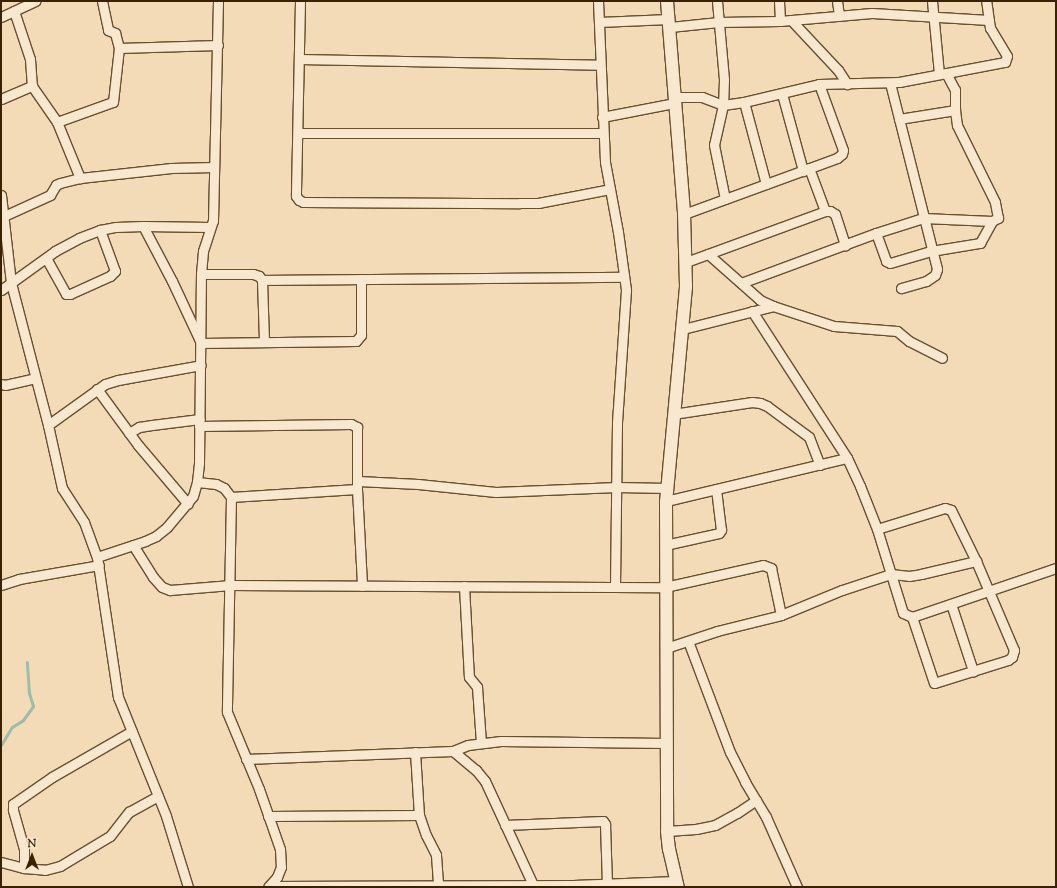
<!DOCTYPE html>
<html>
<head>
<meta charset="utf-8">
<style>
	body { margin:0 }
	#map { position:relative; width:1057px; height:888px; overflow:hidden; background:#f4dbb7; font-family:"Sorts Mill Goudy",serif }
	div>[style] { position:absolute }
	.stream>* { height:3px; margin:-1.5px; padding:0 1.5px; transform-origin:1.5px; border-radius:1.5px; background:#9dbca9 }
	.roads { filter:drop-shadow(1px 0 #68502e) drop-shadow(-1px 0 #68502e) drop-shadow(0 1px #68502e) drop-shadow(0 -1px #68502e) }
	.minor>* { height:9px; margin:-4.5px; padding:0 4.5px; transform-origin:4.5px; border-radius:4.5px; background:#f8e8d0 }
	.tertiary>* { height:12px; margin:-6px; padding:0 6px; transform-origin:6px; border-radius:6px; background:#f8e8d0 }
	span { translate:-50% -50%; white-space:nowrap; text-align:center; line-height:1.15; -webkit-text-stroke:3px #f8e8d0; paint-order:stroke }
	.frame { position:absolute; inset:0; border:2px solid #3a2200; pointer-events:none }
	.north { position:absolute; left:12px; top:836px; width:40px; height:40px; -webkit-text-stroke:3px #f8e8d0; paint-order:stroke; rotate:0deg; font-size:11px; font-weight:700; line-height:16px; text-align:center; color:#3a2200 }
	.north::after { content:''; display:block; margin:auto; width:14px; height:18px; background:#3a2200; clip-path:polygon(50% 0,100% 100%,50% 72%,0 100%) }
</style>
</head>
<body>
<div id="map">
	<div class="stream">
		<i style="left:1px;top:745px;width:21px;rotate:-59deg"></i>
		<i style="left:12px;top:727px;width:13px;rotate:-32deg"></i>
		<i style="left:23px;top:720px;width:17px;rotate:-54deg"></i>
		<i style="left:33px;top:706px;width:14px;rotate:-107deg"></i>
		<i style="left:29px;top:693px;width:31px;rotate:-94deg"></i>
	</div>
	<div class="roads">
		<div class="minor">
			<i style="left:102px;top:1px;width:30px;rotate:78deg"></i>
			<i style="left:108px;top:30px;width:8px;rotate:23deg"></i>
			<i style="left:115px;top:33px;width:16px;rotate:75deg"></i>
			<i style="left:300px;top:1px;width:195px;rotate:91.2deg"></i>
			<i style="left:296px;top:196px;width:5px;rotate:53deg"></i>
			<i style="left:299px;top:200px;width:4px;rotate:27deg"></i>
			<i style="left:303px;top:202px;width:217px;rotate:0.3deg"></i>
			<i style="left:520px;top:203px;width:18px"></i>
			<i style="left:538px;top:203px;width:73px;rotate:-11deg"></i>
			<i style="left:598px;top:1px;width:161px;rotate:87.5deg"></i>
			<i style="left:605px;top:162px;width:71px;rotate:79.5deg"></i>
			<i style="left:618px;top:232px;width:59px;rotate:82.1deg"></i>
			<i style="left:626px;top:290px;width:133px;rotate:93.9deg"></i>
			<i style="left:617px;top:423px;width:164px;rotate:90.7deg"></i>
			<i style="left:717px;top:1px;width:78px;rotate:84.9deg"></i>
			<i style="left:724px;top:79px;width:26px;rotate:92deg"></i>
			<i style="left:723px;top:105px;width:41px;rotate:102.7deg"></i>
			<i style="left:714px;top:145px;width:55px;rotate:78.5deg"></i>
			<i style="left:779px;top:1px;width:20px;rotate:87deg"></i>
			<i style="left:837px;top:1px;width:15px;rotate:82deg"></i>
			<i style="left:932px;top:1px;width:73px;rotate:84.5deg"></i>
			<i style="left:14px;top:11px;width:51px;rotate:71.6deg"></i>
			<i style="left:30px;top:59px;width:27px;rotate:86deg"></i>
			<i style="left:32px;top:86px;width:44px;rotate:55.2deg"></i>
			<i style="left:57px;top:122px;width:61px;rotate:67.7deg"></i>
			<i style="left:1px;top:17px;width:38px;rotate:-25deg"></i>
			<i style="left:791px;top:20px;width:69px;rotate:46.8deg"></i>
			<i style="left:838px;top:70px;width:17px;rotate:57deg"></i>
			<i style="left:599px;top:22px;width:70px;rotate:-2.5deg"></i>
			<i style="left:670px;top:27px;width:49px;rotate:-5.8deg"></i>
			<i style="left:719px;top:22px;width:61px;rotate:-0.9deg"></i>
			<i style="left:780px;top:21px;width:92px;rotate:-5deg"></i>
			<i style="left:872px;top:13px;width:117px;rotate:3.4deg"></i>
			<i style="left:299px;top:59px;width:301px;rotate:1.1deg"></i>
			<i style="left:890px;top:83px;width:192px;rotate:75.8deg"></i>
			<i style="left:937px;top:269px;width:6px;rotate:108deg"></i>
			<i style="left:935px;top:275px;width:11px;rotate:146deg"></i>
			<i style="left:926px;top:281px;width:26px;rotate:164deg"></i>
			<i style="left:782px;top:94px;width:80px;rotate:74.7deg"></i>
			<i style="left:673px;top:97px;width:29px"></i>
			<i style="left:702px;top:97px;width:22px;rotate:21deg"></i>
			<i style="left:723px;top:105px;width:21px;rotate:-8deg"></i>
			<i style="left:744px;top:102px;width:77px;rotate:-13.5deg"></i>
			<i style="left:819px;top:84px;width:80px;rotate:-1.4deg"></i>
			<i style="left:899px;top:82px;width:108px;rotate:-10.7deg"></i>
			<i style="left:1005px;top:62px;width:6px;rotate:-72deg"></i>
			<i style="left:1007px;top:56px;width:33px;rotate:-121deg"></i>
			<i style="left:990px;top:28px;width:27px;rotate:-98deg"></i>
			<i style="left:1px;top:99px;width:34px;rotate:-23deg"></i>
			<i style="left:744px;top:102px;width:85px;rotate:75deg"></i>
			<i style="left:602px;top:117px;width:73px;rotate:-11deg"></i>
			<i style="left:899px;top:119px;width:57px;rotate:-9.1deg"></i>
			<i style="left:57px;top:122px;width:59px;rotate:-19.7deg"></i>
			<i style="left:113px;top:102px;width:54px;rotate:-83.7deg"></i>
			<i style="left:119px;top:48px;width:99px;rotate:-1.7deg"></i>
			<i style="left:298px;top:133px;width:305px"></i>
			<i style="left:809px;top:168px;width:46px;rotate:69.6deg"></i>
			<i style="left:1px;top:195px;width:89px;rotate:83.5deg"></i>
			<i style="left:11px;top:283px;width:147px;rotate:75.4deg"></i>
			<i style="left:48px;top:425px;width:65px;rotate:77.5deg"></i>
			<i style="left:62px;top:488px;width:40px;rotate:57.1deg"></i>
			<i style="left:84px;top:522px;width:37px;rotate:70deg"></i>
			<i style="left:97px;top:557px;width:142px;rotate:81.5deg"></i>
			<i style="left:118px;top:697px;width:128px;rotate:68deg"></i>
			<i style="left:166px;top:816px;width:74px;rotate:72.8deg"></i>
			<i style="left:684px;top:214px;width:163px;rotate:-20.1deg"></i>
			<i style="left:837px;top:158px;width:6px;rotate:-39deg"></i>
			<i style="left:842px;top:154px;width:4px;rotate:-76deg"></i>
			<i style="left:843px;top:150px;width:70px;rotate:-110deg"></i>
			<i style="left:4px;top:216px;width:51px;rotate:-24.5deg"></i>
			<i style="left:50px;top:195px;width:12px;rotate:-59deg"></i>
			<i style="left:56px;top:185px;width:4px;rotate:-27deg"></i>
			<i style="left:60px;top:183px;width:21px;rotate:-14deg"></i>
			<i style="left:80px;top:178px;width:92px;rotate:-6.3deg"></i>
			<i style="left:171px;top:168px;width:43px;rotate:-1.3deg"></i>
			<i style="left:143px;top:226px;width:62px;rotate:62.2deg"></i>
			<i style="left:172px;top:281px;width:68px;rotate:64.9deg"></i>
			<i style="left:201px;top:343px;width:155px;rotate:-0.7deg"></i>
			<i style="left:356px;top:341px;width:8px;rotate:-50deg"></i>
			<i style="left:361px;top:335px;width:56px;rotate:-90deg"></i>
			<i style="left:876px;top:233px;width:30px;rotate:70deg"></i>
			<i style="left:886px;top:261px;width:4px;rotate:27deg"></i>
			<i style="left:890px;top:263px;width:43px;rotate:-16.3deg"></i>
			<i style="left:931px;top:251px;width:50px;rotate:-9.3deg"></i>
			<i style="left:980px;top:243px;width:25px;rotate:-61deg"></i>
			<i style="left:708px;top:254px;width:69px;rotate:41.5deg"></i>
			<i style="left:760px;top:300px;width:14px;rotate:25deg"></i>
			<i style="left:773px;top:306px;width:64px;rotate:18.2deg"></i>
			<i style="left:834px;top:326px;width:63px;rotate:4.5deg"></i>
			<i style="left:897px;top:331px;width:16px;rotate:40deg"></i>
			<i style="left:909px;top:341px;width:37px;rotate:27deg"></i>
			<i style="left:46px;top:258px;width:41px;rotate:60.9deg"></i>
			<i style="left:66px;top:294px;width:4px"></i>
			<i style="left:70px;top:294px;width:44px;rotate:-24.2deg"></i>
			<i style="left:110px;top:276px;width:7px;rotate:-45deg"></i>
			<i style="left:115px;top:271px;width:44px;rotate:-110.1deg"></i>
			<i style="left:686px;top:262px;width:148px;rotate:-20.1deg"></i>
			<i style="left:825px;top:211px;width:5px"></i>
			<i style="left:830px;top:211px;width:6px;rotate:31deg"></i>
			<i style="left:835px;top:214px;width:33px;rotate:72deg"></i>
			<i style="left:201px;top:274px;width:52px"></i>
			<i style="left:253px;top:274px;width:6px;rotate:18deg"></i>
			<i style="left:259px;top:276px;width:5px;rotate:53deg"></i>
			<i style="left:262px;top:280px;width:61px;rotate:88.1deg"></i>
			<i style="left:262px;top:280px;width:362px;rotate:-0.5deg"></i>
			<i style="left:741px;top:283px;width:144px;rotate:-20.3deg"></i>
			<i style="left:876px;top:233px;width:49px;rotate:-17.7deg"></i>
			<i style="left:923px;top:218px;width:69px;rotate:2.5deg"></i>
			<i style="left:992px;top:221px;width:7px;rotate:-27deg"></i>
			<i style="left:998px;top:218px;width:16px;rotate:-101deg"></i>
			<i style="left:995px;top:202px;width:86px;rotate:-116.3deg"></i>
			<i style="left:957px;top:125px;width:15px;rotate:-98deg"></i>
			<i style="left:955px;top:110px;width:20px;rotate:-90deg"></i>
			<i style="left:955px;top:90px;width:19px;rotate:-118deg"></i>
			<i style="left:1px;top:290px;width:67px;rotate:-35.8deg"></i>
			<i style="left:55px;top:251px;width:27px;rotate:-28deg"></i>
			<i style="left:79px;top:238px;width:22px;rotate:-21deg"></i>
			<i style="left:100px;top:230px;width:16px;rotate:-11deg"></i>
			<i style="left:116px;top:227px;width:27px;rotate:-2deg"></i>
			<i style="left:143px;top:226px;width:67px;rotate:0.9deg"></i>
			<i style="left:752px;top:311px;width:175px;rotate:57.1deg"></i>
			<i style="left:847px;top:458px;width:31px;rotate:65deg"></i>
			<i style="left:860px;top:486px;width:46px;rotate:68.4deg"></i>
			<i style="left:877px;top:529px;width:88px;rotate:72.8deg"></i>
			<i style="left:903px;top:613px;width:10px;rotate:24deg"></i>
			<i style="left:912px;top:617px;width:152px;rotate:-18.8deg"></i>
			<i style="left:683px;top:329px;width:93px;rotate:-14.3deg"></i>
			<i style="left:1px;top:384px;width:4px;rotate:14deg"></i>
			<i style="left:5px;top:385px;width:31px;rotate:-13deg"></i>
			<i style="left:97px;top:389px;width:69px;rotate:53.8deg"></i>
			<i style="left:138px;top:445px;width:77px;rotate:49.7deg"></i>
			<i style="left:673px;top:414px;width:80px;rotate:-8.6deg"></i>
			<i style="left:752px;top:402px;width:8px;rotate:7deg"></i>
			<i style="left:760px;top:403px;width:8px;rotate:23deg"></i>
			<i style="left:767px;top:406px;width:52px;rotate:36.4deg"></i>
			<i style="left:809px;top:437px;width:30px;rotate:69deg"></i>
			<i style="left:48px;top:425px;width:70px;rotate:-35.7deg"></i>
			<i style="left:105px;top:384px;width:14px;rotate:-17deg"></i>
			<i style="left:118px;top:380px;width:84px;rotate:-10.2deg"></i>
			<i style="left:199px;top:426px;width:152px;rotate:-0.8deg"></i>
			<i style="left:351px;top:424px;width:7px;rotate:27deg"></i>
			<i style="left:357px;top:427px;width:62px;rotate:90deg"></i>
			<i style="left:357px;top:489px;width:97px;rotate:87deg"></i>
			<i style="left:129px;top:433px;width:12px;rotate:-31deg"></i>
			<i style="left:139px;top:427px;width:13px;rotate:-9deg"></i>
			<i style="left:152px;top:425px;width:48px;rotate:-7.1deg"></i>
			<i style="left:358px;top:481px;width:60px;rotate:2.9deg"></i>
			<i style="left:418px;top:484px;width:78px;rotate:5.9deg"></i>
			<i style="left:496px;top:492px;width:121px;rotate:-2.4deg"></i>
			<i style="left:617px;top:487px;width:50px;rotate:1.1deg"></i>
			<i style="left:197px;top:482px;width:19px;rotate:6deg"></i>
			<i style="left:216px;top:484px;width:9px;rotate:27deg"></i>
			<i style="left:224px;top:488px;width:11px;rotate:52deg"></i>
			<i style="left:231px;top:497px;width:215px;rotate:91.1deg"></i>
			<i style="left:227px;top:712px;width:83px;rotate:67.4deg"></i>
			<i style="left:259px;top:789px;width:64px;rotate:70.7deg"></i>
			<i style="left:280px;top:849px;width:18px;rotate:87deg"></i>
			<i style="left:281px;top:867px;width:11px;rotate:112deg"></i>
			<i style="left:277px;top:877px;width:13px;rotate:132deg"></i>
			<i style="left:231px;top:497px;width:126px;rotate:-3.6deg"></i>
			<i style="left:666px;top:501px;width:186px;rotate:-13.4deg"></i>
			<i style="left:877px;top:529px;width:71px;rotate:-17.2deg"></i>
			<i style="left:945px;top:508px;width:6px;rotate:18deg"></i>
			<i style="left:951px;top:510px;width:57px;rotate:63.9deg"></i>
			<i style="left:976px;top:561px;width:97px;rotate:66.9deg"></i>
			<i style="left:1014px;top:650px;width:7px;rotate:106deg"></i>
			<i style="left:1012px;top:657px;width:5px;rotate:143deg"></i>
			<i style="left:1008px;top:660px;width:77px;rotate:162.7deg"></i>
			<i style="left:934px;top:683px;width:70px;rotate:-108.4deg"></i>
			<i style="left:133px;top:545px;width:38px;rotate:58deg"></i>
			<i style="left:153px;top:577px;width:13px;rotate:48deg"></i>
			<i style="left:162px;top:587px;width:9px;rotate:21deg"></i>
			<i style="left:170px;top:590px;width:61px;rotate:-4.7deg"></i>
			<i style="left:231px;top:585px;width:434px;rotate:0.3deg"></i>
			<i style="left:665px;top:587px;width:100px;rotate:-12.7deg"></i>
			<i style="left:763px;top:565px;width:9px;rotate:21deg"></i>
			<i style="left:771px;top:568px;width:48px;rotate:78deg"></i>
			<i style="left:665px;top:545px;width:55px;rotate:-12.5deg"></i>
			<i style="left:719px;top:533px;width:4px;rotate:-56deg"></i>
			<i style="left:721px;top:530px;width:41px;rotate:-97deg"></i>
			<i style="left:97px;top:557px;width:51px;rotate:-18.4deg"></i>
			<i style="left:145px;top:541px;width:12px;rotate:-24deg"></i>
			<i style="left:156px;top:536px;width:14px;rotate:-39deg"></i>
			<i style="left:167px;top:527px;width:40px;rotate:-50deg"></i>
			<i style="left:193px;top:496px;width:15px;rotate:-74deg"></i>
			<i style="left:197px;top:482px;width:19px;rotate:-84deg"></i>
			<i style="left:199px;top:463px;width:189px;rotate:-89.4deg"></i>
			<i style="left:201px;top:274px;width:23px;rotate:-85deg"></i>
			<i style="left:203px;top:251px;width:32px;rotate:-72deg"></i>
			<i style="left:213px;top:221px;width:220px;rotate:-88.7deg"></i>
			<i style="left:1px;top:585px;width:19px;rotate:-18deg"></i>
			<i style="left:19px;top:579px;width:81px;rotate:-9.9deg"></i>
			<i style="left:464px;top:586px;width:91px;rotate:86.9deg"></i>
			<i style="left:469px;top:677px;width:13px;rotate:51deg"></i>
			<i style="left:477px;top:687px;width:56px;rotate:85.9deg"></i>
			<i style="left:951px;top:604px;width:71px;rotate:71.8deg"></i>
			<i style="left:688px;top:641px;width:119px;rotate:69.3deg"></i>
			<i style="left:730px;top:752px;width:34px;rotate:63deg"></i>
			<i style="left:745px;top:782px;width:41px;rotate:59deg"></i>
			<i style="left:766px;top:817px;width:77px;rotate:66.1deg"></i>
			<i style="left:666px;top:648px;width:54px;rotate:-18.4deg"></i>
			<i style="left:717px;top:631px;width:66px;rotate:-14deg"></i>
			<i style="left:781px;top:615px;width:66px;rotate:-22.3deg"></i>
			<i style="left:842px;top:590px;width:52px;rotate:-18.1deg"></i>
			<i style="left:891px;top:574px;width:18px;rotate:6deg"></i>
			<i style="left:909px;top:576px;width:12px;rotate:-9deg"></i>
			<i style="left:921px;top:574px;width:57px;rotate:-13.3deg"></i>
			<i style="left:453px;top:751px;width:30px;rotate:40deg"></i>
			<i style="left:476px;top:770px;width:14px;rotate:51deg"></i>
			<i style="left:485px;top:781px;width:115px;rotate:65.2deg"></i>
			<i style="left:415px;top:752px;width:63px;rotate:86.4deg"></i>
			<i style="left:419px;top:815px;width:21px;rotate:71deg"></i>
			<i style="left:426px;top:835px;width:22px;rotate:63deg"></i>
			<i style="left:436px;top:855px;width:30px;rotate:86deg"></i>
			<i style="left:246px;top:759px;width:207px;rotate:-2.2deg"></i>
			<i style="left:453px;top:751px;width:16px;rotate:-22deg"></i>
			<i style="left:468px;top:745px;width:33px;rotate:-7deg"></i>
			<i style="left:501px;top:741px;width:165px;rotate:0.7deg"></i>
			<i style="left:268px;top:816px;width:151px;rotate:-0.4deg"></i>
			<i style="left:505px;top:825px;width:98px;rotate:-2.3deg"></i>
			<i style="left:603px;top:821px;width:4px;rotate:56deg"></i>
			<i style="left:605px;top:824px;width:60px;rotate:88.1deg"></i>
			<i style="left:667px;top:831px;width:29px;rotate:-4deg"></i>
			<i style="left:696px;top:829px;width:19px;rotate:-12deg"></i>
			<i style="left:715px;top:825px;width:25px;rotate:-29deg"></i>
			<i style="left:737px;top:813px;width:23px;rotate:-34deg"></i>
			<i style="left:1px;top:862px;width:24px;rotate:15deg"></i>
			<i style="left:24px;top:868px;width:21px;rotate:5deg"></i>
			<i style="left:45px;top:870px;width:16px;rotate:-15deg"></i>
			<i style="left:60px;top:866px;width:58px;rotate:-31deg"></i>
			<i style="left:110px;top:836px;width:31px;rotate:-52deg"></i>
			<i style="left:129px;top:812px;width:33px;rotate:-29deg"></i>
			<i style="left:24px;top:868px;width:19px;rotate:-90deg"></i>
			<i style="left:24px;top:849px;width:41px;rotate:-105.8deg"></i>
			<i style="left:13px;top:810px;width:6px;rotate:-90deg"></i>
			<i style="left:13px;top:804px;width:47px;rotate:-34.7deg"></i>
			<i style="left:52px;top:777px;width:92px;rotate:-29.9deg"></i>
			<i style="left:269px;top:886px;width:304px;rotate:-0.2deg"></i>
			<i style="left:573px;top:885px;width:103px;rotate:-2.2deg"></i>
		</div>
		<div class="tertiary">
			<i style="left:667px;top:1px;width:214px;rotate:85.4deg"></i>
			<i style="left:684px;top:214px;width:73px;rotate:88.4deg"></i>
			<i style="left:686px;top:287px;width:215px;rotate:95.3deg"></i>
			<i style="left:666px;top:501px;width:330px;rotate:89.8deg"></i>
			<i style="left:667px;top:831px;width:18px;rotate:84deg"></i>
			<i style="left:669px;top:849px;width:39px;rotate:77deg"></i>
		</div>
	</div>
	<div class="frame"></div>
	<div class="north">N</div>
</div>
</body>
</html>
